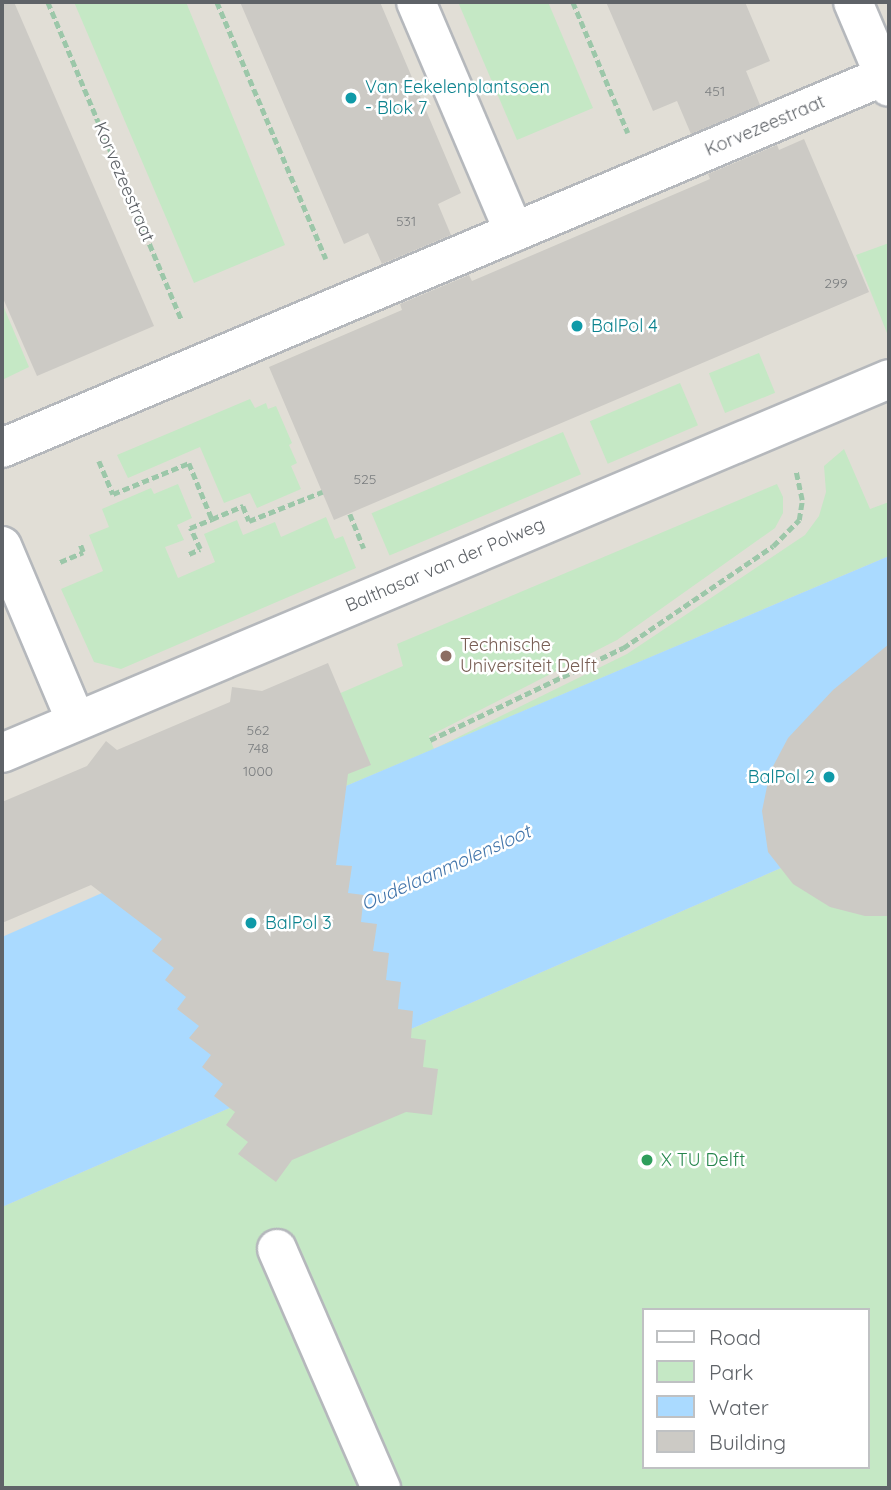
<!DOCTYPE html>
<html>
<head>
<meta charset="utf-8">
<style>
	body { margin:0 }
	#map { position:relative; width:891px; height:1490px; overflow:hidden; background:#f1efe8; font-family:Quicksand,sans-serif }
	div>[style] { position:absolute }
	.education>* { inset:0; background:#e1ded6 }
	.green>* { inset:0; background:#c5e8c5; transform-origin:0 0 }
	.water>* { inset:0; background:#aadaff }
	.building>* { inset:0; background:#cccac5 }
	.path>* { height:4.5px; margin-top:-2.25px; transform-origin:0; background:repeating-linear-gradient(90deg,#9cc7a9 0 7px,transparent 0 10.5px) }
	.roads { filter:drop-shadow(2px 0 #b5b8bc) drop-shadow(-2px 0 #b5b8bc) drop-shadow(0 2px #b5b8bc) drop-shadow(0 -2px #b5b8bc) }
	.minor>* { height:38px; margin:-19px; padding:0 19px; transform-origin:19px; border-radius:19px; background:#fff }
	.dots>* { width:19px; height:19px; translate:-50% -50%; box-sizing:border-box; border:4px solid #fff; border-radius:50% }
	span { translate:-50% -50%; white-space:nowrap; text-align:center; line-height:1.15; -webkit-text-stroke:5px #fff; paint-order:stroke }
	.number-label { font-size:14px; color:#7a7d7f }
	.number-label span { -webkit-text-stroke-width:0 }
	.culture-label { font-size:18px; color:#0d838f }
	.left { translate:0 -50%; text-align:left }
	.right { translate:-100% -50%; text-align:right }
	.street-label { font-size:18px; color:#5f6368 }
	.education-label { font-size:18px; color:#785e54 }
	.leisure-label { font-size:18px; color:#27864d }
	.water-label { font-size:19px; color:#4174aa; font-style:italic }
	.frame { position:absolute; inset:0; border:4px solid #5f6368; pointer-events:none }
	.legend { position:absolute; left:642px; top:1308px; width:228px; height:161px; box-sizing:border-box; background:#fff; border:2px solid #bfc1c3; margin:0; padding:9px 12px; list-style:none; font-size:21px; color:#5f6368 }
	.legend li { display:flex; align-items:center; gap:14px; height:35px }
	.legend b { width:35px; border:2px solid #bfc1c3 }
</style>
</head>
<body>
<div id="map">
	<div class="education">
		<i style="clip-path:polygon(evenodd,2px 2px,889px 2px,889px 1488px,2px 1488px,2px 2px,644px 1310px,868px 1310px,868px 1467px,644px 1467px,644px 1310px)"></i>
	</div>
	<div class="green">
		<i style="clip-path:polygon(74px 2px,186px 2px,285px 245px,194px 283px)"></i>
		<i style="clip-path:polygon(458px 2px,548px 2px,593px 108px,517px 140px)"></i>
		<i style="clip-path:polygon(889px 243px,889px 338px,856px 255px)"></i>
		<i style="clip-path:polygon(2px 303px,29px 367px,2px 380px)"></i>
		<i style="left:759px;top:353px;width:43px;height:54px;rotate:68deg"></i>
		<i style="left:680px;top:383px;width:46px;height:98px;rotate:67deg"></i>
		<i style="clip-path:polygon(250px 399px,255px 408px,266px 403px,268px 409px,276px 406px,292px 443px,289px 445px,297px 463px,291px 466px,301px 489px,257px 508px,250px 493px,224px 503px,200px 447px,128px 478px,117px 455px)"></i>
		<i style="left:563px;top:432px;width:46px;height:208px;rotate:67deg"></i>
		<i style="clip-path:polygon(844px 449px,870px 509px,889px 502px,889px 556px,434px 749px,334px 791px,299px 711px,403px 666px,397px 644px,777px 484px,783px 497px,783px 513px,775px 528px,617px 640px,429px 736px,434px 749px,627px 654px,805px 535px,819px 516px,826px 492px,824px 466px)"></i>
		<i style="clip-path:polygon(178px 484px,192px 518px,177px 525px,184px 540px,165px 547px,178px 578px,215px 562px,204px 534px,237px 520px,243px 535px,275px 522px,281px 537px,326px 517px,335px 539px,343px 536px,356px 568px,121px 669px,94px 662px,61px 589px,103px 571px,89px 535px,109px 527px,102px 509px,151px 488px,154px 494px)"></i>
		<i style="clip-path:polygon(evenodd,889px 821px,889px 1488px,2px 1488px,2px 1207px,889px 821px,644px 1310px,868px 1310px,868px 1467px,644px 1467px,644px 1310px)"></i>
	</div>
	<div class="water">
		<i style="clip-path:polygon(889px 556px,889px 821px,2px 1207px,2px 937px,334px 791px)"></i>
	</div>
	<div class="building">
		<i style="clip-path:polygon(2px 2px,14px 2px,154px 326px,37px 376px,2px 296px)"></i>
		<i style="clip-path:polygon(240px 2px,380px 2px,461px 193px,438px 204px,451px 235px,382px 264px,368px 233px,344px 244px)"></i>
		<i style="clip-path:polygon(606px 2px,745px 2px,770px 61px,746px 71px,760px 105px,691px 134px,677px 101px,653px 111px)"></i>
		<i style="clip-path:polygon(804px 139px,869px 292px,334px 520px,269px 367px,402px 310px,400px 304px,469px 275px,472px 281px,710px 179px,708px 174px,777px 145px,779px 150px)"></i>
		<i style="clip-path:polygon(889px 644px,889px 916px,865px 916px,830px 907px,793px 884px,768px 852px,762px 811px,770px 772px,788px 738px,833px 690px)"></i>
		<i style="clip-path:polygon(328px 663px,371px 765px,348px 774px,336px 865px,352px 866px,348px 893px,364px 895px,361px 922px,377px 924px,373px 951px,389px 953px,386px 980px,401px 982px,398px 1009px,413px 1011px,411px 1038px,426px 1040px,423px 1067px,438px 1069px,432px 1115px,406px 1112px,292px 1160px,276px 1182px,238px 1154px,248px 1142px,226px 1125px,235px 1112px,214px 1096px,223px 1084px,202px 1067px,211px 1055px,189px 1038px,199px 1026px,177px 1009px,186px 997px,165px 980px,174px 968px,152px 951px,162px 939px,91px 885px,2px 923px,2px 802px,87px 766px,106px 741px,117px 750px,230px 702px,232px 687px,262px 691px)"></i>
	</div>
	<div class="path">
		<i style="left:48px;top:2px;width:345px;rotate:67.2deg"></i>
		<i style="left:217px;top:2px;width:279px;rotate:67deg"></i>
		<i style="left:573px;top:2px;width:142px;rotate:67.2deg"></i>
		<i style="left:99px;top:461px;width:36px;rotate:67deg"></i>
		<i style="left:113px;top:494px;width:82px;rotate:-22.2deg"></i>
		<i style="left:189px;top:463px;width:61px;rotate:67.7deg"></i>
		<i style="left:212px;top:519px;width:34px;rotate:-23deg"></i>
		<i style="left:243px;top:506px;width:16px;rotate:68deg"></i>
		<i style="left:249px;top:521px;width:79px;rotate:-21.7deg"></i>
		<i style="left:350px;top:514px;width:37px;rotate:68deg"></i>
		<i style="left:189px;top:554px;width:12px;rotate:-24deg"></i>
		<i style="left:200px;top:549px;width:23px;rotate:-115deg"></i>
		<i style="left:190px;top:528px;width:24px;rotate:-22deg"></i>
		<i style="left:60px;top:562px;width:25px;rotate:-23deg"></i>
		<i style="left:83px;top:552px;width:9px;rotate:-111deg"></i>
		<i style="left:430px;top:740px;width:214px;rotate:-25.5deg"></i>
		<i style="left:623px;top:648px;width:181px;rotate:-34.2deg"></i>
		<i style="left:773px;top:546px;width:37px;rotate:-45deg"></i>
		<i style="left:799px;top:520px;width:20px;rotate:-81deg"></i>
		<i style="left:802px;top:500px;width:30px;rotate:-102deg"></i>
	</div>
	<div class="roads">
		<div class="minor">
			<i style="left:416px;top:2px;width:250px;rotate:66.9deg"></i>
			<i style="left:853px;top:2px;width:92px;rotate:67deg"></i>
			<i style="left:2px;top:448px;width:957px;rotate:-22.87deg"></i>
			<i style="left:2px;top:546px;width:190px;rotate:67.1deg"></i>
			<i style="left:2px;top:753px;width:963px;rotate:-22.86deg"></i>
			<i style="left:277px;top:1249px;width:261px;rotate:66.5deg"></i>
		</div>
	</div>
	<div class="dots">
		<i style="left:351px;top:98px;background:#0f9aa8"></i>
		<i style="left:577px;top:326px;background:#0f9aa8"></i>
		<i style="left:446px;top:656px;background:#8d6e63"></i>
		<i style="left:829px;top:777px;background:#0f9aa8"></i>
		<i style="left:251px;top:923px;background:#0f9aa8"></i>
		<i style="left:647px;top:1160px;background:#2e9e5b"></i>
	</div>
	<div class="number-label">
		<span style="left:715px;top:91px">451</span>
		<span style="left:406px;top:221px">531</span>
		<span style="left:836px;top:283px">299</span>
		<span style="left:365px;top:479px">525</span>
		<span style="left:258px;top:730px">562</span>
		<span style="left:258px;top:748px">748</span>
		<span style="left:258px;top:771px">1000</span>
	</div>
	<div class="culture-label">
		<span class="left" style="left:365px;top:98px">Van Eekelenplantsoen<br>- Blok 7</span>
		<span class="left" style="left:591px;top:326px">BalPol 4</span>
		<span class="right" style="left:815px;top:777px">BalPol 2</span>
		<span class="left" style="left:265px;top:923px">BalPol 3</span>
	</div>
	<div class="street-label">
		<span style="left:765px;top:126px;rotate:-23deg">Korvezeestraat</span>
		<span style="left:124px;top:182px;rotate:67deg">Korvezeestraat</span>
		<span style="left:445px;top:565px;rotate:-23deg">Balthasar van der Polweg</span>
	</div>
	<div class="education-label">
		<span class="left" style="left:460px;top:656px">Technische<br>Universiteit Delft</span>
	</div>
	<div class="leisure-label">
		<span class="left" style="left:661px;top:1160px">X TU Delft</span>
	</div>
	<div class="water-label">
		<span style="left:446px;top:868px;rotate:-24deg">Oudelaanmolensloot</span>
	</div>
	<div class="frame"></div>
	<ul class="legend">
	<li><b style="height:9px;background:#fff"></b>Road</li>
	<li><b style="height:19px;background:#c5e8c5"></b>Park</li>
	<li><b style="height:19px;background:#aadaff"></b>Water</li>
	<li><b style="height:19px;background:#cccac5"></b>Building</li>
	</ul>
</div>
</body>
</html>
